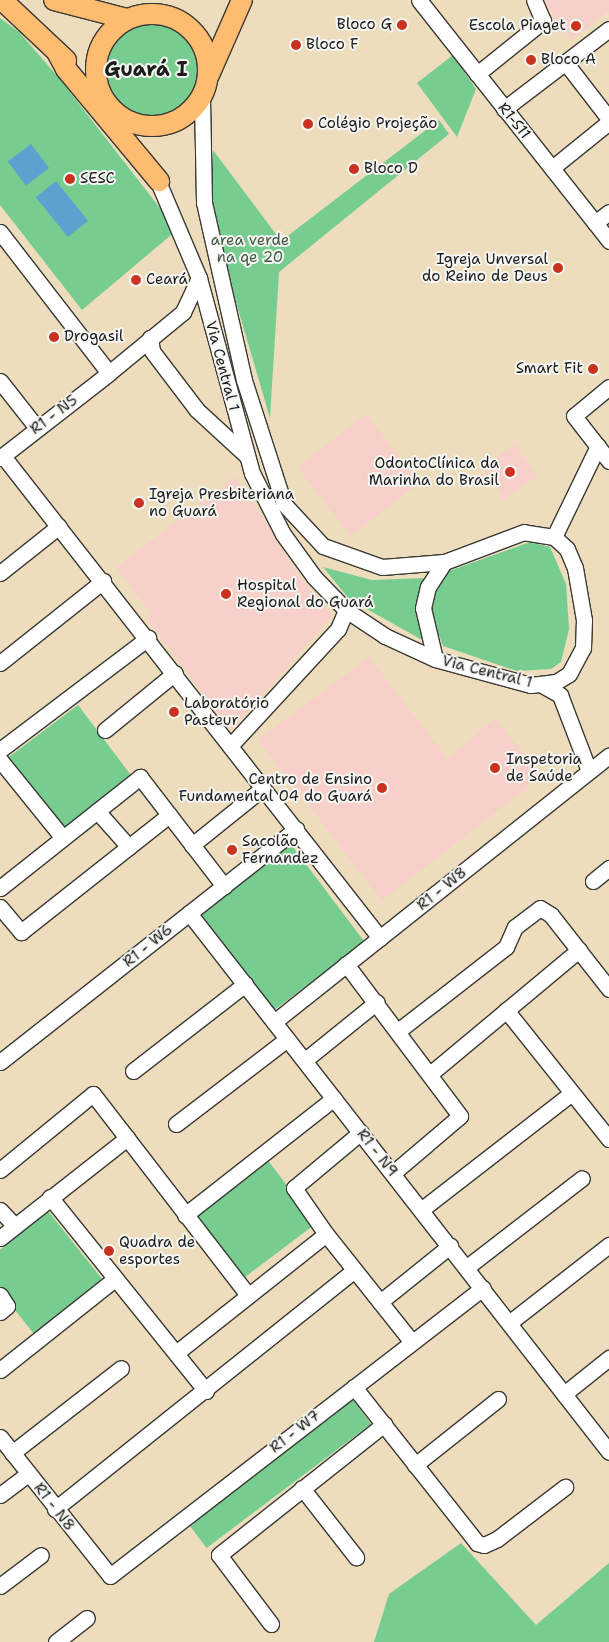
<!DOCTYPE html>
<html>
<head>
<meta charset="utf-8">
<style>
	body { margin:0 }
	#map { position:relative; width:609px; height:1642px; overflow:hidden; background:#edddbc; font-family:"Shantell Sans",sans-serif }
	div>[style] { position:absolute }
	.built>* { inset:0; background:#f7d1c9; transform-origin:0 0 }
	.green>* { inset:0; background:#77cc90; transform-origin:0 0 }
	.round { border-radius:50% }
	.water>* { inset:0; background:#5ca2d1; transform-origin:0 0 }
	.roads { filter:drop-shadow(1px 0 #3b3934) drop-shadow(-1px 0 #3b3934) drop-shadow(0 1px #3b3934) drop-shadow(0 -1px #3b3934) }
	.minor>* { height:15px; margin:-7.5px; padding:0 7.5px; transform-origin:7.5px; border-radius:7.5px; background:#fff }
	.major>* { height:20px; margin:-10px; padding:0 10px; transform-origin:10px; border-radius:10px; background:#febc70 }
	.major>.ring { margin:-10px; padding:0; box-sizing:content-box; background:none; border:20px solid #febc70; border-radius:50% }
	.dots>* { width:14px; height:14px; translate:-50% -50%; box-sizing:border-box; border:2px solid #f6f6f2; border-radius:50% }
	span { translate:-50% -50%; white-space:nowrap; text-align:center; line-height:1.15; -webkit-text-stroke:4px #f6f6f2; paint-order:stroke }
	.poi-label { font-size:15px; color:#1c1c1c }
	.right { translate:-100% -50%; text-align:right }
	.left { translate:0 -50%; text-align:left }
	.street-label { font-size:15px; color:#1c1c1c }
	.park-label { font-size:15px; color:#3c5a45 }
	.district-label { font-size:20px; color:#1c1c1c; font-weight:700 }
</style>
</head>
<body>
<div id="map">
	<div class="built">
		<i style="clip-path:polygon(541px 0,609px 0,609px 11px,572px 40px)"></i>
		<i style="left:366px;top:414px;width:87px;height:87px;rotate:52deg"></i>
		<i style="left:515px;top:444px;width:39px;height:41px;rotate:55deg"></i>
		<i style="clip-path:polygon(235px 476px,301px 578px,333px 615px,233px 728px,229px 728px,146px 618px,151px 613px,116px 568px)"></i>
		<i style="clip-path:polygon(369px 657px,448px 759px,495px 718px,542px 776px,382px 901px,258px 740px)"></i>
	</div>
	<div class="green">
		<i style="clip-path:polygon(0 18px,19px 32px,59px 78px,177px 230px,82px 310px,0 205px)"></i>
		<i class="round" style="left:103px;top:21px;width:98px;height:98px"></i>
		<i style="clip-path:polygon(453px 55px,476px 89px,457px 137px,417px 83px)"></i>
		<i style="clip-path:polygon(439px 120px,449px 134px,279px 272px,270px 418px,208px 207px,213px 150px,281px 241px)"></i>
		<i style="clip-path:polygon(530px 542px,550px 547px,566px 584px,569px 629px,561px 662px,551px 669px,517px 671px,443px 646px,428px 606px,437px 582px,449px 571px)"></i>
		<i style="clip-path:polygon(323px 567px,372px 580px,426px 578px,416px 607px,424px 641px,349px 599px)"></i>
		<i style="left:78px;top:705px;width:91px;height:91px;rotate:53deg"></i>
		<i style="left:290px;top:843px;width:124px;height:116px;rotate:53deg"></i>
		<i style="left:267px;top:1159px;width:81px;height:94px;rotate:53deg"></i>
		<i style="clip-path:polygon(48px 1211px,102px 1279px,34px 1334px,0 1291px,0 1250px)"></i>
		<i style="left:350px;top:1396px;width:35px;height:206px;rotate:53deg"></i>
		<i style="clip-path:polygon(461px 1543px,536px 1625px,609px 1563px,609px 1642px,374px 1642px,389px 1594px)"></i>
	</div>
	<div class="water">
		<i style="left:31px;top:144px;width:30px;height:29px;rotate:53deg"></i>
		<i style="left:56px;top:181px;width:51px;height:26px;rotate:51deg"></i>
	</div>
	<div class="roads">
		<div class="minor">
			<i style="left:419px;top:0;width:307px;rotate:51.7deg"></i>
			<i style="left:565px;top:62px;width:72px;rotate:52.3deg"></i>
			<i style="left:477px;top:74px;width:85px;rotate:-38.8deg"></i>
			<i style="left:543px;top:21px;width:23px;rotate:-113deg"></i>
			<i style="left:504px;top:109px;width:132px;rotate:-37.3deg"></i>
			<i style="left:552px;top:168px;width:73px;rotate:-38.9deg"></i>
			<i style="left:154px;top:172px;width:115px;rotate:67deg"></i>
			<i style="left:199px;top:278px;width:202px;rotate:74.8deg"></i>
			<i style="left:252px;top:473px;width:68px;rotate:63.1deg"></i>
			<i style="left:283px;top:534px;width:53px;rotate:54.2deg"></i>
			<i style="left:314px;top:577px;width:46px;rotate:45.9deg"></i>
			<i style="left:346px;top:610px;width:47px;rotate:33.7deg"></i>
			<i style="left:385px;top:636px;width:55px;rotate:24.7deg"></i>
			<i style="left:435px;top:659px;width:99px;rotate:15.2deg"></i>
			<i style="left:531px;top:685px;width:25px;rotate:-7deg"></i>
			<i style="left:556px;top:682px;width:15px;rotate:-32deg"></i>
			<i style="left:569px;top:674px;width:30px;rotate:-62deg"></i>
			<i style="left:583px;top:648px;width:28px;rotate:-88deg"></i>
			<i style="left:584px;top:620px;width:53px;rotate:-99.8deg"></i>
			<i style="left:575px;top:568px;width:21px;rotate:-113deg"></i>
			<i style="left:567px;top:549px;width:18px;rotate:-137deg"></i>
			<i style="left:554px;top:537px;width:30px;rotate:-171deg"></i>
			<i style="left:524px;top:532px;width:85px;rotate:159.4deg"></i>
			<i style="left:444px;top:562px;width:62px;rotate:175.4deg"></i>
			<i style="left:382px;top:567px;width:63px;rotate:-160.4deg"></i>
			<i style="left:323px;top:546px;width:57px;rotate:-132.9deg"></i>
			<i style="left:284px;top:504px;width:130px;rotate:-107.9deg"></i>
			<i style="left:244px;top:380px;width:182px;rotate:-102.7deg"></i>
			<i style="left:204px;top:202px;width:105px;rotate:-91.1deg"></i>
			<i style="left:595px;top:223px;width:18px;rotate:-38deg"></i>
			<i style="left:0;top:232px;width:178px;rotate:52.3deg"></i>
			<i style="left:109px;top:373px;width:96px;rotate:-39.5deg"></i>
			<i style="left:183px;top:312px;width:38px;rotate:-65deg"></i>
			<i style="left:150px;top:338px;width:13px;rotate:81deg"></i>
			<i style="left:152px;top:351px;width:74px;rotate:52.7deg"></i>
			<i style="left:197px;top:410px;width:67px;rotate:42.6deg"></i>
			<i style="left:0;top:381px;width:60px;rotate:51.8deg"></i>
			<i style="left:609px;top:387px;width:45px;rotate:140.4deg"></i>
			<i style="left:574px;top:416px;width:57px;rotate:52.1deg"></i>
			<i style="left:3px;top:456px;width:612px;rotate:51.97deg"></i>
			<i style="left:0;top:458px;width:138px;rotate:-37.9deg"></i>
			<i style="left:554px;top:537px;width:101px;rotate:-64.2deg"></i>
			<i style="left:0;top:573px;width:75px;rotate:-38.5deg"></i>
			<i style="left:435px;top:659px;width:52px;rotate:-103.2deg"></i>
			<i style="left:423px;top:608px;width:22px;rotate:-77deg"></i>
			<i style="left:428px;top:587px;width:30px;rotate:-57deg"></i>
			<i style="left:0;top:663px;width:132px;rotate:-38.5deg"></i>
			<i style="left:542px;top:685px;width:21px;rotate:29deg"></i>
			<i style="left:560px;top:695px;width:81px;rotate:69.1deg"></i>
			<i style="left:105px;top:730px;width:90px;rotate:-39.2deg"></i>
			<i style="left:230px;top:746px;width:159px;rotate:-47.3deg"></i>
			<i style="left:338px;top:629px;width:21px;rotate:-67deg"></i>
			<i style="left:0;top:750px;width:186px;rotate:-37.1deg"></i>
			<i style="left:0;top:760px;width:100px;rotate:51.1deg"></i>
			<i style="left:97px;top:811px;width:48px;rotate:48.4deg"></i>
			<i style="left:192px;top:845px;width:91px;rotate:-38.8deg"></i>
			<i style="left:593px;top:881px;width:21px;rotate:-39deg"></i>
			<i style="left:0;top:888px;width:179px;rotate:-38.4deg"></i>
			<i style="left:140px;top:777px;width:138px;rotate:52.4deg"></i>
			<i style="left:0;top:907px;width:33px;rotate:50deg"></i>
			<i style="left:21px;top:932px;width:189px;rotate:-38.3deg"></i>
			<i style="left:189px;top:913px;width:683px;rotate:52.07deg"></i>
			<i style="left:346px;top:964px;width:190px;rotate:53.1deg"></i>
			<i style="left:460px;top:1116px;width:88px;rotate:139.6deg"></i>
			<i style="left:506px;top:1010px;width:165px;rotate:51.4deg"></i>
			<i style="left:274px;top:1022px;width:428px;rotate:-38.5deg"></i>
			<i style="left:398px;top:1031px;width:137px;rotate:-37.9deg"></i>
			<i style="left:506px;top:947px;width:22px;rotate:-66deg"></i>
			<i style="left:515px;top:927px;width:31px;rotate:-37deg"></i>
			<i style="left:540px;top:908px;width:13px;rotate:32deg"></i>
			<i style="left:551px;top:915px;width:94px;rotate:51.9deg"></i>
			<i style="left:305px;top:1060px;width:92px;rotate:-38.9deg"></i>
			<i style="left:0;top:1062px;width:377px;rotate:-38.2deg"></i>
			<i style="left:133px;top:1071px;width:142px;rotate:-37.8deg"></i>
			<i style="left:430px;top:1074px;width:194px;rotate:-39.8deg"></i>
			<i style="left:176px;top:1124px;width:140px;rotate:-37.4deg"></i>
			<i style="left:0;top:1170px;width:120px;rotate:-39.3deg"></i>
			<i style="left:93px;top:1094px;width:56px;rotate:52.3deg"></i>
			<i style="left:50px;top:1197px;width:249px;rotate:51.2deg"></i>
			<i style="left:0;top:1210px;width:22px;rotate:47deg"></i>
			<i style="left:421px;top:1210px;width:191px;rotate:-37.8deg"></i>
			<i style="left:185px;top:1215px;width:189px;rotate:-38.1deg"></i>
			<i style="left:326px;top:1234px;width:56px;rotate:-124.8deg"></i>
			<i style="left:294px;top:1188px;width:87px;rotate:-39.9deg"></i>
			<i style="left:0;top:1238px;width:162px;rotate:-38.2deg"></i>
			<i style="left:127px;top:1138px;width:198px;rotate:52.4deg"></i>
			<i style="left:467px;top:1267px;width:145px;rotate:-37.7deg"></i>
			<i style="left:0;top:1295px;width:13px;rotate:58deg"></i>
			<i style="left:7px;top:1306px;width:9px;rotate:139deg"></i>
			<i style="left:380px;top:1302px;width:90px;rotate:-38.7deg"></i>
			<i style="left:509px;top:1323px;width:127px;rotate:-38deg"></i>
			<i style="left:176px;top:1353px;width:191px;rotate:-38.4deg"></i>
			<i style="left:326px;top:1234px;width:137px;rotate:51.5deg"></i>
			<i style="left:0;top:1370px;width:147px;rotate:-38.4deg"></i>
			<i style="left:354px;top:1387px;width:199px;rotate:51.7deg"></i>
			<i style="left:477px;top:1543px;width:7px;rotate:16deg"></i>
			<i style="left:484px;top:1545px;width:14px;rotate:-25deg"></i>
			<i style="left:497px;top:1539px;width:86px;rotate:-37.4deg"></i>
			<i style="left:564px;top:1394px;width:58px;rotate:-38.7deg"></i>
			<i style="left:0;top:1437px;width:177px;rotate:51.6deg"></i>
			<i style="left:110px;top:1576px;width:471px;rotate:-37.7deg"></i>
			<i style="left:12px;top:1453px;width:138px;rotate:-37.9deg"></i>
			<i style="left:415px;top:1465px;width:106px;rotate:-38.5deg"></i>
			<i style="left:302px;top:1488px;width:88px;rotate:52deg"></i>
			<i style="left:0;top:1495px;width:35px;rotate:-37deg"></i>
			<i style="left:55px;top:1509px;width:383px;rotate:-38.6deg"></i>
			<i style="left:0;top:1586px;width:51px;rotate:-37.1deg"></i>
			<i style="left:271px;top:1624px;width:86px;rotate:-127deg"></i>
			<i style="left:219px;top:1555px;width:211px;rotate:-38.4deg"></i>
			<i style="left:56px;top:1642px;width:39px;rotate:-38deg"></i>
		</div>
		<div class="major">
			<i style="left:2px;top:0;width:88px;rotate:43.2deg"></i>
			<i style="left:54px;top:0;width:75px;rotate:14.6deg"></i>
			<i class="ring" style="left:96px;top:14px;width:92px;height:92px"></i>
			<i style="left:57px;top:52px;width:19px;rotate:62deg"></i>
			<i style="left:66px;top:69px;width:146px;rotate:50.3deg"></i>
			<i style="left:209px;top:75px;width:82px;rotate:-66.3deg"></i>
		</div>
	</div>
	<div class="dots">
		<i style="left:402px;top:25px;background:#c8321e"></i>
		<i style="left:576px;top:26px;background:#c8321e"></i>
		<i style="left:296px;top:45px;background:#c8321e"></i>
		<i style="left:531px;top:60px;background:#c8321e"></i>
		<i style="left:308px;top:124px;background:#c8321e"></i>
		<i style="left:354px;top:169px;background:#c8321e"></i>
		<i style="left:70px;top:179px;background:#c8321e"></i>
		<i style="left:558px;top:268px;background:#c8321e"></i>
		<i style="left:136px;top:280px;background:#c8321e"></i>
		<i style="left:54px;top:337px;background:#c8321e"></i>
		<i style="left:593px;top:369px;background:#c8321e"></i>
		<i style="left:510px;top:472px;background:#c8321e"></i>
		<i style="left:139px;top:503px;background:#c8321e"></i>
		<i style="left:226px;top:594px;background:#c8321e"></i>
		<i style="left:174px;top:712px;background:#c8321e"></i>
		<i style="left:495px;top:768px;background:#c8321e"></i>
		<i style="left:382px;top:788px;background:#c8321e"></i>
		<i style="left:232px;top:850px;background:#c8321e"></i>
		<i style="left:109px;top:1251px;background:#c8321e"></i>
	</div>
	<div class="poi-label">
		<span class="right" style="left:392px;top:25px">Bloco G</span>
		<span class="right" style="left:566px;top:26px">Escola Piaget</span>
		<span class="left" style="left:306px;top:45px">Bloco F</span>
		<span class="left" style="left:541px;top:60px">Bloco A</span>
		<span class="left" style="left:318px;top:124px">Colégio Projeção</span>
		<span class="left" style="left:364px;top:169px">Bloco D</span>
		<span class="left" style="left:80px;top:179px">SESC</span>
		<span class="right" style="left:548px;top:268px">Igreja Unversal<br>do Reino de Deus</span>
		<span class="left" style="left:146px;top:280px">Ceará</span>
		<span class="left" style="left:64px;top:337px">Drogasil</span>
		<span class="right" style="left:583px;top:369px">Smart Fit</span>
		<span class="right" style="left:499px;top:472px">OdontoClínica da<br>Marinha do Brasil</span>
		<span class="left" style="left:149px;top:503px">Igreja Presbiteriana<br>no Guará</span>
		<span class="left" style="left:237px;top:594px">Hospital<br>Regional do Guará</span>
		<span class="left" style="left:184px;top:712px">Laboratório<br>Pasteur</span>
		<span class="left" style="left:506px;top:768px">Inspetoria<br>de Saúde</span>
		<span class="right" style="left:372px;top:788px">Centro de Ensino<br>Fundamental 04 do Guará</span>
		<span class="left" style="left:242px;top:850px">Sacolão<br>Fernandez</span>
		<span class="left" style="left:119px;top:1251px">Quadra de<br>esportes</span>
	</div>
	<div class="street-label">
		<span style="left:514px;top:121px;rotate:51deg">R1-S11</span>
		<span style="left:222px;top:366px;rotate:75deg">Via Central 1</span>
		<span style="left:54px;top:415px;rotate:-37deg">R1 - N5</span>
		<span style="left:487px;top:672px;rotate:14deg">Via Central 1</span>
		<span style="left:442px;top:889px;rotate:-39deg">R1 - W8</span>
		<span style="left:148px;top:946px;rotate:-39deg">R1 - W6</span>
		<span style="left:377px;top:1153px;rotate:52deg">R1 - N9</span>
		<span style="left:295px;top:1432px;rotate:-38deg">R1 - W7</span>
		<span style="left:54px;top:1507px;rotate:52deg">R1 - N8</span>
	</div>
	<div class="park-label">
		<span style="left:250px;top:249px">area verde<br>na qe 20</span>
	</div>
	<div class="district-label">
		<span style="left:146px;top:69px">Guará I</span>
	</div>
</div>
</body>
</html>
